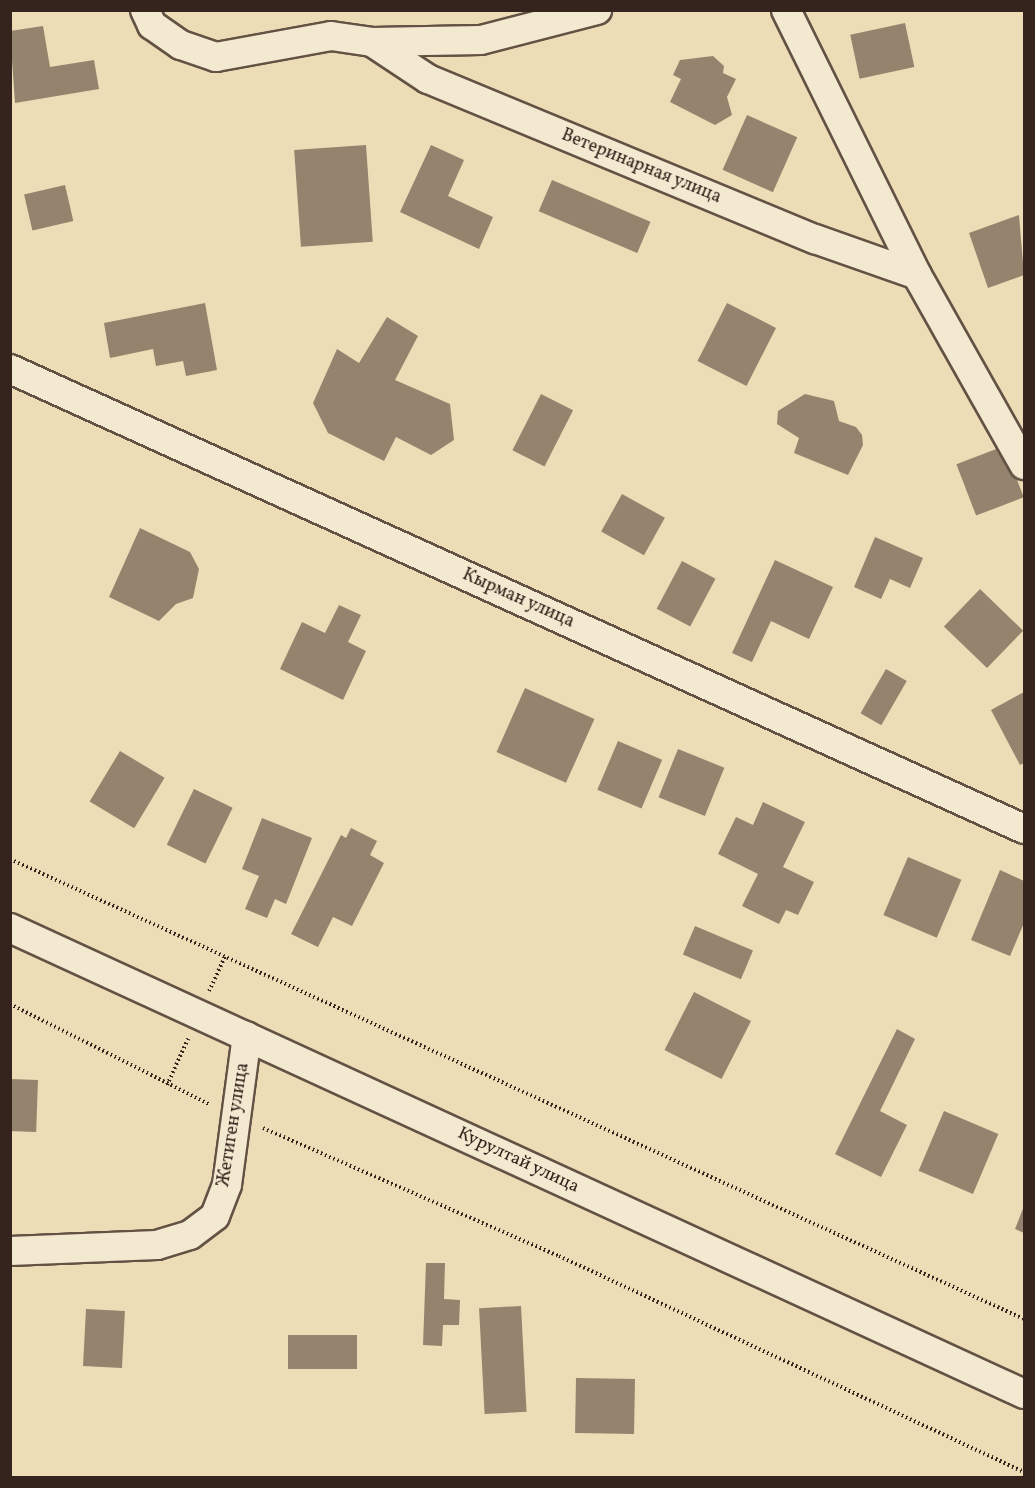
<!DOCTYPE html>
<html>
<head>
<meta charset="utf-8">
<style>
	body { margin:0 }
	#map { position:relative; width:1035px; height:1488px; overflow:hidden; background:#ecddb7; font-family:Vollkorn,serif }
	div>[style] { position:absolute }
	.building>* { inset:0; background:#94846d; transform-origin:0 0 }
	.path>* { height:4px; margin-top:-2px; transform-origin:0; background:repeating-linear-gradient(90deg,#35241d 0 1.5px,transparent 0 4.5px) }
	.roads { filter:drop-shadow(2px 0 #635244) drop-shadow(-2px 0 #635244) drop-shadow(0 2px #635244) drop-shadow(0 -2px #635244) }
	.minor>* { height:28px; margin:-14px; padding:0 14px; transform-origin:14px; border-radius:14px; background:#f3e9d0 }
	span { translate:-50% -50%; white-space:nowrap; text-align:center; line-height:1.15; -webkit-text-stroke:4.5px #f3e9d0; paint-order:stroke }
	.street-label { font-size:18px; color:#35241d }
	.frame { position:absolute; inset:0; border:12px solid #35241d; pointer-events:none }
</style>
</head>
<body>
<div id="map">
	<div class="building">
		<i style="left:905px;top:23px;width:45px;height:56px;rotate:78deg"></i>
		<i style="clip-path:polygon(43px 26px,50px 67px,94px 60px,99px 89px,15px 103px,10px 31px)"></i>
		<i style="clip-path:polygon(713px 56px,724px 66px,723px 73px,736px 79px,727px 97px,732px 115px,715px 125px,670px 102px,681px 79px,673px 75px,680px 60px)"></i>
		<i style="left:747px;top:115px;width:55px;height:60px;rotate:24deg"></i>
		<i style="left:366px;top:145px;width:97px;height:72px;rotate:86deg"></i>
		<i style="clip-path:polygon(431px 145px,464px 160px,448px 196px,493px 217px,479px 249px,400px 212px)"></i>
		<i style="left:552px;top:180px;width:107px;height:34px;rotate:23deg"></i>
		<i style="left:65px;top:185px;width:37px;height:42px;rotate:77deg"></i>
		<i style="clip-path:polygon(1019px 215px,1024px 275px,988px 288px,969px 233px)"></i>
		<i style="clip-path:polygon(205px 303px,217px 370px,186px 376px,183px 361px,156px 366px,153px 349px,110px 358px,104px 323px)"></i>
		<i style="left:727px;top:303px;width:55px;height:65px;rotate:27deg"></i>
		<i style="clip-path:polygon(387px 317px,418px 336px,395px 380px,450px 404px,454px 440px,431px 455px,396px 437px,384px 461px,328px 433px,313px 403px,337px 349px,359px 363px)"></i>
		<i style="left:541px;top:394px;width:36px;height:63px;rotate:27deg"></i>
		<i style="clip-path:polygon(805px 394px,834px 401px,839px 421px,856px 427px,862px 435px,863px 445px,848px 475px,794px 453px,799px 438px,777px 424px,778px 411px)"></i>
		<i style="left:1004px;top:446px;width:55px;height:51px;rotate:69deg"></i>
		<i style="left:622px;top:494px;width:49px;height:43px;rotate:29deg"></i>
		<i style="clip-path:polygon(140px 528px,190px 552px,199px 569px,193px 598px,176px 604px,159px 621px,109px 597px)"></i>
		<i style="clip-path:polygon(875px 537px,923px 558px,910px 588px,890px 579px,881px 599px,854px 587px)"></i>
		<i style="clip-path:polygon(775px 560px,833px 587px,809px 639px,771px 621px,752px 662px,732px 653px)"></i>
		<i style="left:682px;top:561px;width:38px;height:54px;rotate:28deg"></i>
		<i style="left:980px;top:589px;width:60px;height:52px;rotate:44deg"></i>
		<i style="clip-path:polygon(339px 605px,361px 615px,348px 642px,366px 651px,343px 700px,280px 669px,302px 622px,325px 633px)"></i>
		<i style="left:886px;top:669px;width:24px;height:51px;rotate:30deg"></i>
		<i style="left:525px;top:688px;width:76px;height:70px;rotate:24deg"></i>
		<i style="clip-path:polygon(1024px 692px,1024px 763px,1020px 765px,991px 710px)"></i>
		<i style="left:618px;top:741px;width:48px;height:53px;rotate:23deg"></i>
		<i style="left:678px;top:749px;width:50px;height:52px;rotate:22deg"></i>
		<i style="left:120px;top:751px;width:52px;height:59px;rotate:31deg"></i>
		<i style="left:194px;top:789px;width:43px;height:62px;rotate:26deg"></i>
		<i style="clip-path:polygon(763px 802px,805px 822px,783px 867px,814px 882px,798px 915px,786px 910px,779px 924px,742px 906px,758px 874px,718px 854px,736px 817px,753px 825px)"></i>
		<i style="clip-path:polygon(262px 818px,312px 838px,286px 904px,275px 899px,267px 918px,245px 909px,259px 876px,242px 869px)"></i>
		<i style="clip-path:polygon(351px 828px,377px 841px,370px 855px,384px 863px,352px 926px,333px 917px,318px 947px,291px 934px,341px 835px,346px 838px)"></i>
		<i style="left:908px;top:857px;width:58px;height:63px;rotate:23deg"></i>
		<i style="clip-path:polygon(1000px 870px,1024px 881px,1024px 923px,1010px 956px,971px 940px)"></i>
		<i style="left:695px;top:926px;width:63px;height:31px;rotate:23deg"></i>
		<i style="left:694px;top:992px;width:64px;height:65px;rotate:27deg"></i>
		<i style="clip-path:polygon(897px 1029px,915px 1039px,880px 1111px,907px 1125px,881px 1177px,835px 1154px)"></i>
		<i style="left:10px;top:1079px;width:28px;height:52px;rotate:2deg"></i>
		<i style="left:944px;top:1111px;width:59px;height:65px;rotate:23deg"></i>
		<i style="clip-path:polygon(1024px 1206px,1024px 1233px,1015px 1229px)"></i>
		<i style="clip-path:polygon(426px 1263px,445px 1263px,444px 1299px,460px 1300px,459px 1325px,443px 1325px,442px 1346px,423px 1345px)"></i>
		<i style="left:521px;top:1306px;width:106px;height:42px;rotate:87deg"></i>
		<i style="left:86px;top:1309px;width:39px;height:57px;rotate:3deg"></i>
		<i style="left:288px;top:1335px;width:69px;height:34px"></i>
		<i style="left:576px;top:1378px;width:59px;height:55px;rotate:1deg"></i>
	</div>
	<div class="path">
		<i style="left:10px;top:859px;width:1113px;rotate:24.4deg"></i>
		<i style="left:209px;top:991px;width:38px;rotate:-65deg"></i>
		<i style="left:10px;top:1004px;width:223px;rotate:26.7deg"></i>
		<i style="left:167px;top:1085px;width:51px;rotate:-65.5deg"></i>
		<i style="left:263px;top:1128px;width:322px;rotate:23.4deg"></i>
		<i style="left:559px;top:1256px;width:513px;rotate:24.92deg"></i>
	</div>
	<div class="roads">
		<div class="minor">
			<i style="left:145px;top:10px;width:17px;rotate:65deg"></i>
			<i style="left:152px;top:25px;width:35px;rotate:35deg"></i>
			<i style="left:181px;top:45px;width:37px;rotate:19deg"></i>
			<i style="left:216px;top:57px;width:117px;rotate:-10.3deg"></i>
			<i style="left:331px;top:36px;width:41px;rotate:8.3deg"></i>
			<i style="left:372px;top:42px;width:67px;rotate:33.5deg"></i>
			<i style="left:428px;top:79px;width:419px;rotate:22.5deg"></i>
			<i style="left:815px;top:239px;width:108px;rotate:19.4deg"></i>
			<i style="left:786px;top:10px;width:296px;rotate:63.7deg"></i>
			<i style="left:917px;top:275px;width:218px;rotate:60.6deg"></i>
			<i style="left:372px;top:42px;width:109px;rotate:-1.1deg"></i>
			<i style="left:481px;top:40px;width:120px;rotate:-14.5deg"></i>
			<i style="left:10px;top:369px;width:1113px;rotate:24.4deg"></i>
			<i style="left:10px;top:928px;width:1116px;rotate:24.68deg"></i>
			<i style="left:10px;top:1251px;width:147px;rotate:-2.3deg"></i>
			<i style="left:157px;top:1245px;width:34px;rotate:-17deg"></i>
			<i style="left:190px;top:1235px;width:31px;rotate:-37deg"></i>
			<i style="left:215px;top:1216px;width:33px;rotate:-69deg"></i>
			<i style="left:227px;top:1185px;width:150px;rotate:-82.4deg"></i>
		</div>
	</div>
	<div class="street-label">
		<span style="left:641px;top:167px;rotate:22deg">Ветеринарная улица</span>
		<span style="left:518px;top:599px;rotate:24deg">Кырман улица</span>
		<span style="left:234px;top:1125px;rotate:-81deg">Жетиген улица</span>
		<span style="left:518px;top:1161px;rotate:25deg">Курултай улица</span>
	</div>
	<div class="frame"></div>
</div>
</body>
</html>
